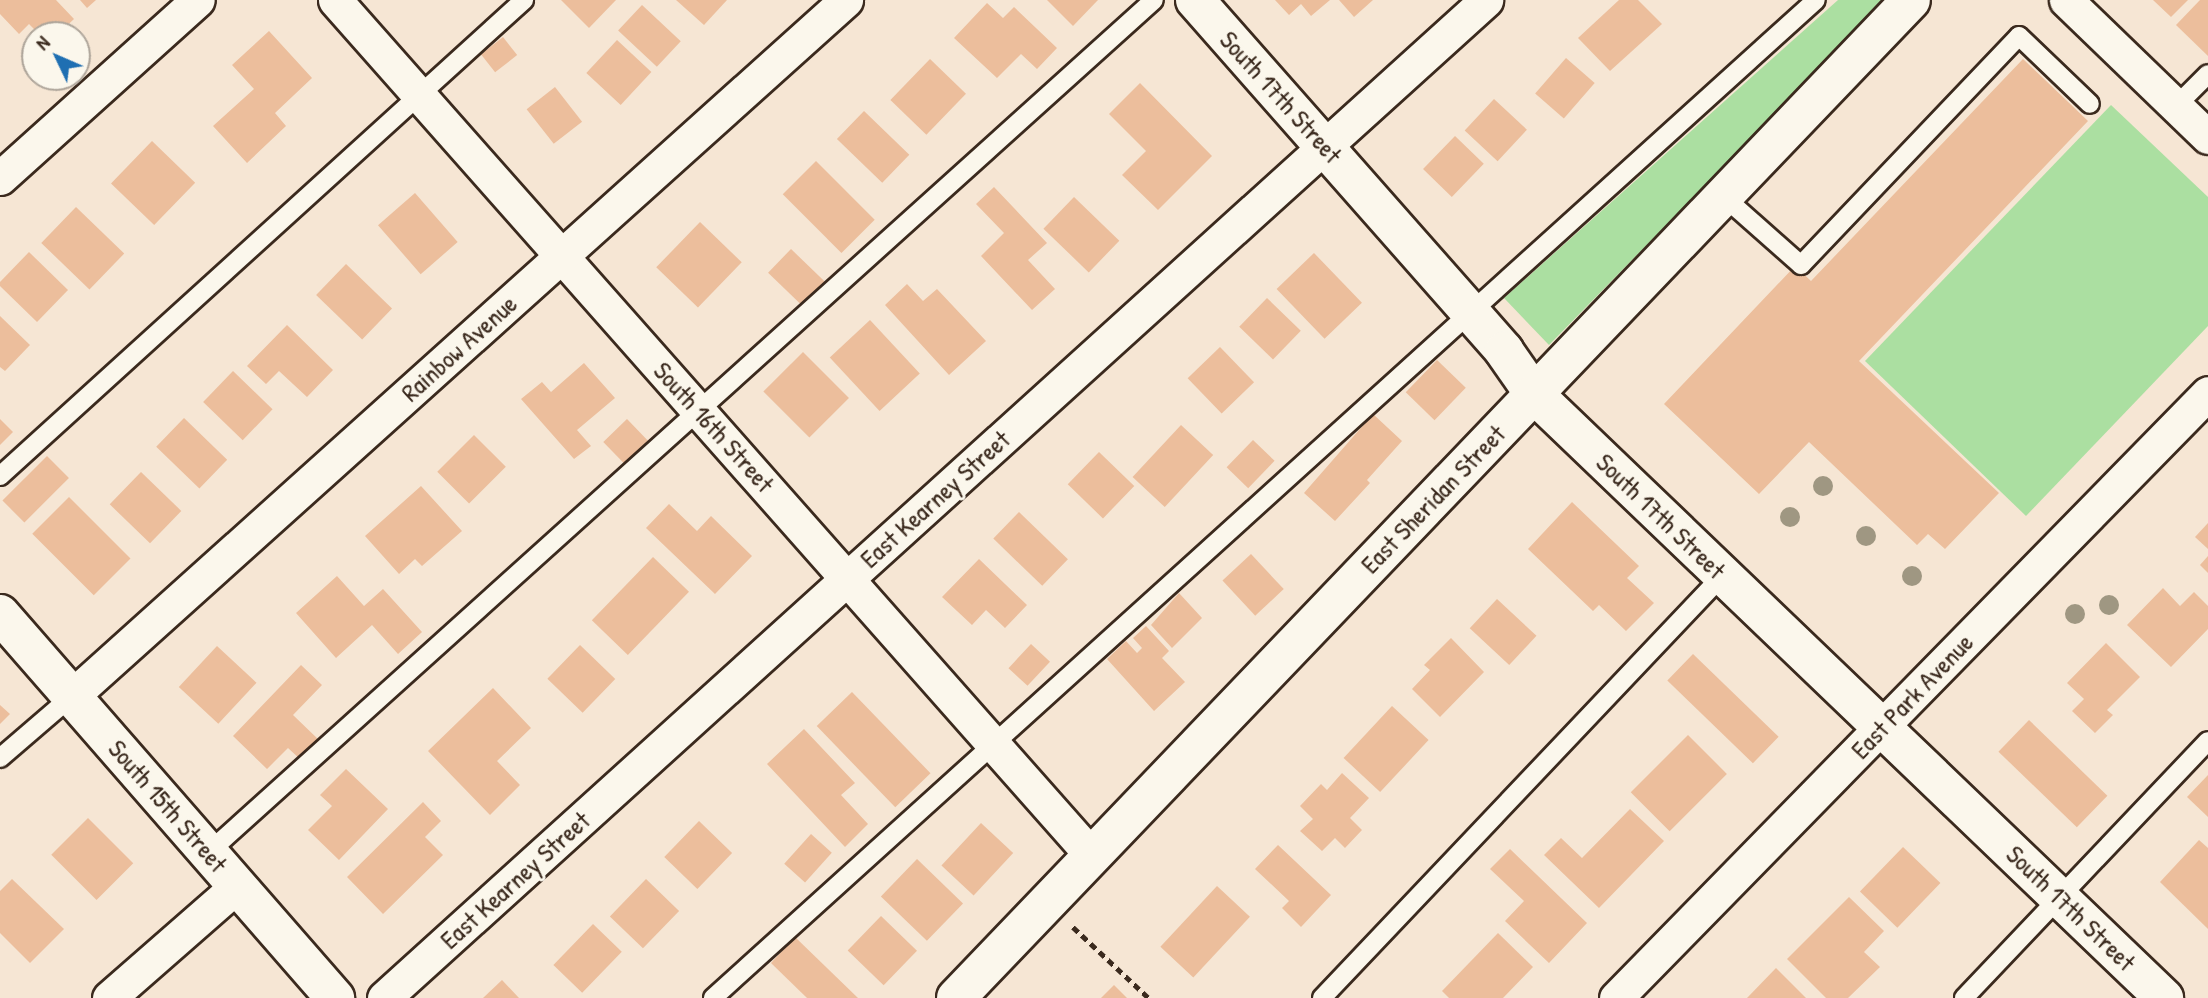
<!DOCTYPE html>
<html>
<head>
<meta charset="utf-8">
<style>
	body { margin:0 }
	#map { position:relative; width:2208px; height:998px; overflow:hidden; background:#f6e6d4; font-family:"Patrick Hand",sans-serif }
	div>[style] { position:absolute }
	.green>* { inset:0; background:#abdfa1 }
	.building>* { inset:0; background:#ecbe9c; transform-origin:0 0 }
	.path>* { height:4.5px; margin-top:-2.25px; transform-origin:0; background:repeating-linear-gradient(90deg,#3b2a1e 0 7px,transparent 0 12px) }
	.roads { filter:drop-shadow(2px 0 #3b2a1e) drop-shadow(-2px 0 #3b2a1e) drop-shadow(0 2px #3b2a1e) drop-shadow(0 -2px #3b2a1e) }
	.service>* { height:18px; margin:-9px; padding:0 9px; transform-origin:9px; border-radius:9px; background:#fbf7ec }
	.minor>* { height:33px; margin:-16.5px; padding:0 16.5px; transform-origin:16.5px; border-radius:16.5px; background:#fbf7ec }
	.tertiary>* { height:38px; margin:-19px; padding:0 19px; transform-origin:19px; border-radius:19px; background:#fbf7ec }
	.secondary>* { height:38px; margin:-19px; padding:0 19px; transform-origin:19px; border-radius:19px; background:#fbf7ec }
	.trees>* { width:20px; height:20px; margin:-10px; border-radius:50%; background:#9f9782 }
	span { translate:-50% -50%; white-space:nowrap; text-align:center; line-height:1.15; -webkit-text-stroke:6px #fbf7ec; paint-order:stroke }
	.street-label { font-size:26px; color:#3b2a1e }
	.north { position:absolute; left:21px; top:21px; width:70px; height:70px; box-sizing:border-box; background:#fbf7ec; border:2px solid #aea59a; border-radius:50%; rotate:314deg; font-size:19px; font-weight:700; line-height:28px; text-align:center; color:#3b2a1e }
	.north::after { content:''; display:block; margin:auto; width:24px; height:32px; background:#1f6fb2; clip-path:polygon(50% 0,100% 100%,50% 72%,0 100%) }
</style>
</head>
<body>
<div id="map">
	<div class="green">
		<i style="clip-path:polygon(1838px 0,1886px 0,1549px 345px,1504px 298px)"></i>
		<i style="clip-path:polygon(2111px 105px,2208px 197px,2208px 326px,2026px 516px,1865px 361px)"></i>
	</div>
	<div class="building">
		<i style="clip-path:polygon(0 0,56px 0,74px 19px,57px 35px,40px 35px,29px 24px,19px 34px,0 14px)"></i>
		<i style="clip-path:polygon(80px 0,96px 0,87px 8px)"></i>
		<i style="clip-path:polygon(561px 0,616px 0,589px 28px)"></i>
		<i style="clip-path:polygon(676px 0,727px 0,704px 25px)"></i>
		<i style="clip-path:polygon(1047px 0,1098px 0,1073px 26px)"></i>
		<i style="clip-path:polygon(1275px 0,1330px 0,1311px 16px,1301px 4px,1289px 15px)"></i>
		<i style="clip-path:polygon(1339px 0,1373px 0,1354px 17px)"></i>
		<i style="clip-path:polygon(1619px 0,1638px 0,1662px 24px,1610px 71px,1578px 38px)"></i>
		<i style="clip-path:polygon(2153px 0,2188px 0,2171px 17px)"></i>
		<i style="clip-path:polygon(2200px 0,2208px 0,2208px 56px,2176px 25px)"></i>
		<i style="clip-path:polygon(987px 3px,1003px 18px,1014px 7px,1057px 48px,1037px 69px,1021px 54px,997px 78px,954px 38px)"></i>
		<i style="left:642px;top:5px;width:53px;height:35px;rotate:43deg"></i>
		<i style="clip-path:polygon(269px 31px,312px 78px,275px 113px,286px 126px,247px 163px,213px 126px,254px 89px,232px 65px)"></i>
		<i style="left:503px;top:37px;width:23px;height:28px;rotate:52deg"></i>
		<i style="left:617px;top:40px;width:47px;height:45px;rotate:43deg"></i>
		<i style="left:1566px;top:58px;width:38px;height:47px;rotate:41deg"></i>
		<i style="left:930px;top:59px;width:50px;height:57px;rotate:44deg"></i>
		<i style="clip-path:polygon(2023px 59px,2088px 121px,1859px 361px,1999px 493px,1945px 549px,1928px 534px,1917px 545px,1809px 442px,1759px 494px,1664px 404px,1795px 266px,1811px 281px)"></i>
		<i style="clip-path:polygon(1140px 83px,1212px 156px,1158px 210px,1122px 175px,1146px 151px,1109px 114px)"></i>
		<i style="left:555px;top:87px;width:44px;height:36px;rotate:52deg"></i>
		<i style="left:1494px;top:99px;width:45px;height:43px;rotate:43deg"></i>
		<i style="left:864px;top:111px;width:63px;height:39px;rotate:44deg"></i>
		<i style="left:1455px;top:136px;width:40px;height:46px;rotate:44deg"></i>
		<i style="left:152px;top:141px;width:60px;height:59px;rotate:44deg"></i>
		<i style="left:816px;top:161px;width:83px;height:47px;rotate:45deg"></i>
		<i style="clip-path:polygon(994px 187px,1047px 243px,1028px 260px,1055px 289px,1032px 310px,981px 256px,1004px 233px,976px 204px)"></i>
		<i style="left:415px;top:193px;width:65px;height:49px;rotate:49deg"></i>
		<i style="left:1074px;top:197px;width:63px;height:44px;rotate:44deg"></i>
		<i style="left:76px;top:207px;width:67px;height:50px;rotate:44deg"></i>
		<i style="left:700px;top:222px;width:58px;height:63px;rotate:44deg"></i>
		<i style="left:791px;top:249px;width:53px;height:33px;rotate:44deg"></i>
		<i style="clip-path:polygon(29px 252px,68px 290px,37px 322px,0 286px,0 282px)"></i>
		<i style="left:1314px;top:253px;width:69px;height:52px;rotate:46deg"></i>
		<i style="left:346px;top:264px;width:64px;height:43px;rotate:44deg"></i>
		<i style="clip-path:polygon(907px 284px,923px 301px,937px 289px,986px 341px,949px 375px,885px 305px)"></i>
		<i style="left:1267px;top:298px;width:47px;height:40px;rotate:44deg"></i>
		<i style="clip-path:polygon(0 316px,30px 345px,5px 371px,0 367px)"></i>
		<i style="left:870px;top:320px;width:73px;height:55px;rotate:47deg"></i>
		<i style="clip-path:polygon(287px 325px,333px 370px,307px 397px,279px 371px,266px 384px,247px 366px)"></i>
		<i style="left:1220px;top:347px;width:49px;height:45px;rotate:46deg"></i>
		<i style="left:803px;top:352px;width:65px;height:56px;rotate:45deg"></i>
		<i style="left:1437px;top:360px;width:40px;height:45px;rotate:44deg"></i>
		<i style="clip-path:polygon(584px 363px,615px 398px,577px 430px,591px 446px,574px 459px,521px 399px,542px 382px,551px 392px)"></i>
		<i style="left:233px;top:371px;width:55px;height:43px;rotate:44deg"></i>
		<i style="clip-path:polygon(1373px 414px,1402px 441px,1367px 480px,1370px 483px,1335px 521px,1304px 493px)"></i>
		<i style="left:184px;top:418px;width:60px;height:40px;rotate:44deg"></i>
		<i style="clip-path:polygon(0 419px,13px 432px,0 445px)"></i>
		<i style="left:627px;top:419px;width:35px;height:33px;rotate:46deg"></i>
		<i style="left:1181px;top:425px;width:44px;height:71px;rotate:43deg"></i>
		<i style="left:474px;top:435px;width:45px;height:52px;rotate:45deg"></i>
		<i style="left:1253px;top:440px;width:30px;height:38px;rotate:44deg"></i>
		<i style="left:1099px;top:452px;width:49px;height:45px;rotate:44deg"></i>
		<i style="left:47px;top:456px;width:31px;height:63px;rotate:45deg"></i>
		<i style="left:141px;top:472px;width:56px;height:45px;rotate:44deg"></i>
		<i style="clip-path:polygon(421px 486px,462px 531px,422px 566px,415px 559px,399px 574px,365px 536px)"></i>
		<i style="left:69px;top:497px;width:87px;height:52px;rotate:45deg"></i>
		<i style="clip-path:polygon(1572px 502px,1639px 566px,1627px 578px,1654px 603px,1626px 631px,1599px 605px,1593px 611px,1528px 549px)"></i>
		<i style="clip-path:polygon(669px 504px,697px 531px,711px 516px,752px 556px,715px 594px,646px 528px)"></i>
		<i style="left:1019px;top:512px;width:68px;height:37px;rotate:44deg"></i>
		<i style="clip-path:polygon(2208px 523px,2208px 549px,2195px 537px)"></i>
		<i style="left:1251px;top:554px;width:48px;height:39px;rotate:47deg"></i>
		<i style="clip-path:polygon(2208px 556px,2208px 573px,2200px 565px)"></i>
		<i style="left:653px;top:557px;width:50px;height:88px;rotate:44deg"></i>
		<i style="clip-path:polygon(979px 559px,1027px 605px,1005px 628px,986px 610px,972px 625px,942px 597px)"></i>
		<i style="clip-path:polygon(337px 576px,364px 606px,383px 589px,422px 632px,398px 654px,372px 625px,336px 658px,296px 613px)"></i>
		<i style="clip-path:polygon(2163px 588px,2180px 606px,2194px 592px,2208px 606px,2208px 629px,2171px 667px,2127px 625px)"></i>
		<i style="clip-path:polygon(1179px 593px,1202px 618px,1172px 648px,1151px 625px)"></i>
		<i style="left:1497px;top:599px;width:54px;height:40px;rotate:43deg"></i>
		<i style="clip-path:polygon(1146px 626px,1169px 651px,1162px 658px,1185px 682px,1154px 711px,1107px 659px,1126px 641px,1137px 653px,1142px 648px,1133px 638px)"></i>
		<i style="clip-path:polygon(1451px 638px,1484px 672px,1440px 717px,1412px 689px,1430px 670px,1424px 665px)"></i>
		<i style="clip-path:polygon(2106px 643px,2140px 677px,2107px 710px,2113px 715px,2095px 733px,2072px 711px,2084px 699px,2067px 683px)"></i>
		<i style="left:1031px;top:644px;width:26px;height:33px;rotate:43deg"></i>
		<i style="left:580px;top:645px;width:49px;height:47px;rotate:44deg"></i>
		<i style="left:217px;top:646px;width:54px;height:56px;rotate:43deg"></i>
		<i style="left:1693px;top:654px;width:119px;height:37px;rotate:44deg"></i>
		<i style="clip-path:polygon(301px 665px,322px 685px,293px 715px,320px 741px,301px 760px,288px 748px,267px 769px,233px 736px)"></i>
		<i style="clip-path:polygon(493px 688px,531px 728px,497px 761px,520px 785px,490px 815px,428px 751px)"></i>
		<i style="left:852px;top:692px;width:113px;height:49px;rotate:46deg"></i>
		<i style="clip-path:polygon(0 705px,10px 714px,0 724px)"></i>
		<i style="left:1392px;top:706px;width:50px;height:71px;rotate:43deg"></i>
		<i style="left:2029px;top:720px;width:109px;height:44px;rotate:44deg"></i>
		<i style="clip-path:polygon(804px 729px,855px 783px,841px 795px,868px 824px,845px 847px,767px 764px)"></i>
		<i style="left:1688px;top:735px;width:55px;height:81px;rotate:45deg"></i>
		<i style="clip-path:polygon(346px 769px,388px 809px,339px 860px,308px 830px,332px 806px,320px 795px)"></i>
		<i style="clip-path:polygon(1342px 773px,1369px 798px,1350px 818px,1362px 830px,1345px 848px,1335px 838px,1322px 851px,1300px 831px,1313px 819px,1300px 806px,1321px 784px,1327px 790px)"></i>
		<i style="clip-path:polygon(2208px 775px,2208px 817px,2187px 797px)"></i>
		<i style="clip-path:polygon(423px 802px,441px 821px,425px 837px,443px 855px,383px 914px,347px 877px)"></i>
		<i style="clip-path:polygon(1630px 809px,1664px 841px,1599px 908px,1544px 855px,1561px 838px,1582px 858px)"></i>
		<i style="left:88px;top:818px;width:64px;height:52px;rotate:45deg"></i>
		<i style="left:699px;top:821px;width:46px;height:50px;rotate:44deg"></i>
		<i style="left:981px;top:823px;width:44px;height:58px;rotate:43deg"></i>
		<i style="left:811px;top:834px;width:28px;height:40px;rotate:42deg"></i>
		<i style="clip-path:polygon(2199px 840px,2208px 848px,2208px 929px,2160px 882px)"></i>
		<i style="clip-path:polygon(1278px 845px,1331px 895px,1301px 927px,1282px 908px,1289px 901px,1255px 869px)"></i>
		<i style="left:1903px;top:847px;width:52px;height:62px;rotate:44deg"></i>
		<i style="clip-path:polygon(1510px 849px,1587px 923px,1549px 963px,1505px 921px,1524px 901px,1490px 869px)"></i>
		<i style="left:917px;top:859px;width:64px;height:52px;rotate:44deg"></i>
		<i style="clip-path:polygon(12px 879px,64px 929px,30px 963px,0 933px,0 891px)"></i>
		<i style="left:646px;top:879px;width:46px;height:52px;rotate:44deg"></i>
		<i style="left:1217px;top:886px;width:45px;height:83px;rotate:43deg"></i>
		<i style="clip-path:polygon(1849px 897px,1884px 931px,1864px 952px,1880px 967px,1848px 998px,1826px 998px,1787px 959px)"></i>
		<i style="left:881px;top:916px;width:50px;height:48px;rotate:44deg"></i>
		<i style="left:593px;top:924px;width:40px;height:57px;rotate:44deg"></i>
		<i style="clip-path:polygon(1498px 933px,1533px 967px,1503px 998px,1449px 998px,1442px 991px)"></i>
		<i style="clip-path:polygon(795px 937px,858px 998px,807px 998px,771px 963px)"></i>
		<i style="clip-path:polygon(1776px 968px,1806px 998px,1747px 998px)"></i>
		<i style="clip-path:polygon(502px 980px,519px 998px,483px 998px)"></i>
		<i style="clip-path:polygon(1114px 985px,1127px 998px,1101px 998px)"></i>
	</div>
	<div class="path">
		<i style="left:1073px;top:927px;width:104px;rotate:43.1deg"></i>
	</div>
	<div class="roads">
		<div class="service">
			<i style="left:2176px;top:106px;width:45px;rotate:-45deg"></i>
			<i style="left:1723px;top:196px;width:104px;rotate:41.5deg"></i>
			<i style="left:1801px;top:265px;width:316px;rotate:-46.4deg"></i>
			<i style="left:2019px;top:36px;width:98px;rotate:43.8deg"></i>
			<i style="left:0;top:476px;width:708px;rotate:-42.25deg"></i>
			<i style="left:0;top:758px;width:95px;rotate:-40.7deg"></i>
			<i style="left:209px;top:852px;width:1272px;rotate:-42.04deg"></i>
			<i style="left:713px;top:998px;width:1487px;rotate:-42.14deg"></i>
			<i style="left:1322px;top:998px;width:583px;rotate:-46.53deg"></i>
			<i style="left:1964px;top:998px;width:354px;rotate:-46.5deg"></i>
		</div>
		<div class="minor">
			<i style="left:335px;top:0;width:1143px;rotate:48.51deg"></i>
			<i style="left:2066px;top:0;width:197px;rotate:44deg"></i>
			<i style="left:0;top:178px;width:266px;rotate:-42deg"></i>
			<i style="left:72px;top:696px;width:1041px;rotate:-41.96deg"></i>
			<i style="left:109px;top:998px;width:171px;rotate:-41.2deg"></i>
			<i style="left:384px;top:998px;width:1487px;rotate:-42.16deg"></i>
			<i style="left:1616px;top:998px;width:846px;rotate:-45.62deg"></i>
		</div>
		<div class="tertiary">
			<i style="left:1195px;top:0;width:468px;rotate:48.6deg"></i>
			<i style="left:1504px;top:351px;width:52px;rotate:55.1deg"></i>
			<i style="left:1534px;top:394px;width:873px;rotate:43.79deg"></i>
			<i style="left:956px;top:998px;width:1381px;rotate:-46.26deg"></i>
		</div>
		<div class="secondary">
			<i style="left:0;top:614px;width:510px;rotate:48.9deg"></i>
		</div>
	</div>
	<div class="trees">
		<i style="left:1823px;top:486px"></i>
		<i style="left:1790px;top:517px"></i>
		<i style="left:1866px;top:536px"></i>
		<i style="left:1912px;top:576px"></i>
		<i style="left:2109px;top:605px"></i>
		<i style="left:2075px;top:614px"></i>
	</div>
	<div class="street-label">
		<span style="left:1281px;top:97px;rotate:48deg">South 17th Street</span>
		<span style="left:459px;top:348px;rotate:-42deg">Rainbow Avenue</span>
		<span style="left:714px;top:427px;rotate:48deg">South 16th Street</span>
		<span style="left:935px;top:499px;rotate:-42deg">East Kearney Street</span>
		<span style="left:1433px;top:499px;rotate:-46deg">East Sheridan Street</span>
		<span style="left:1661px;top:516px;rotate:44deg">South 17th Street</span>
		<span style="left:1912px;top:696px;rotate:-46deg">East Park Avenue</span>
		<span style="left:168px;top:806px;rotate:49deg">South 15th Street</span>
		<span style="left:515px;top:880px;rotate:-42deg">East Kearney Street</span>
		<span style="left:2071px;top:908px;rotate:44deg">South 17th Street</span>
	</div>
	<div class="north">N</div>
</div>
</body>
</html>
